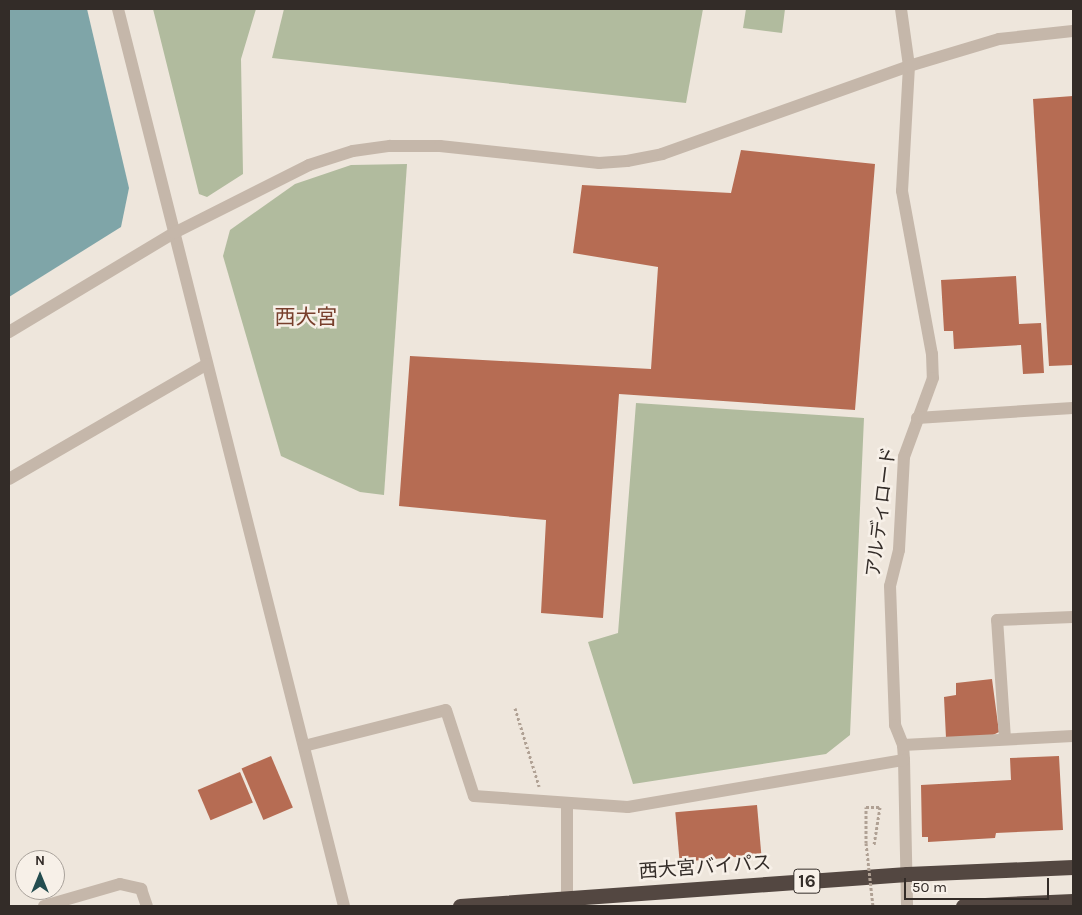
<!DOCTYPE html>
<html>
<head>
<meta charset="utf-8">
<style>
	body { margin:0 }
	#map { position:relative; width:1082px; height:915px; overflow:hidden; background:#eee6dc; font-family:Karla,"Noto Sans JP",sans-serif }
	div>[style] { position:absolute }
	.green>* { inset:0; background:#b1bb9e }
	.water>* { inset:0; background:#7fa5a8 }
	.building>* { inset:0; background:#b66c53; transform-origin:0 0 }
	.path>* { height:3px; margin-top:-1.5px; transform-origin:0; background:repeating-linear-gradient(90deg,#b0a194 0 2.5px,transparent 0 5px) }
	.minor>* { height:12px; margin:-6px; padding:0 6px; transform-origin:6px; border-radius:6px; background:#c5b7aa }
	.highway>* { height:15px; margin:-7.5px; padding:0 7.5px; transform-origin:7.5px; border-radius:7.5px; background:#534741 }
	.path-bridge>* { height:3px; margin-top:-1.5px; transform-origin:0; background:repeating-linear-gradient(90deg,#b0a194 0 2.5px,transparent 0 5px) }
	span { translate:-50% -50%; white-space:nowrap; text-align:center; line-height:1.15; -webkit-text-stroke:5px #f7f0e8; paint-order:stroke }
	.shield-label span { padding:1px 4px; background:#f7f0e8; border:1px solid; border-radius:4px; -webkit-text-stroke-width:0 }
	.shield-label { font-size:18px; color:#332c28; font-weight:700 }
	.street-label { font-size:19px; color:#332c28 }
	.quarter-label { font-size:21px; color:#783f2c }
	.frame { position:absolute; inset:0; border:10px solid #332c28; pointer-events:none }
	.north { position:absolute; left:15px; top:850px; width:50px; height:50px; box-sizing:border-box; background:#f7f0e8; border:1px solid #a9a29b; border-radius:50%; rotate:0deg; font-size:14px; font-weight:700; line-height:20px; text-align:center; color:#332c28 }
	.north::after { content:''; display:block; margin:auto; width:18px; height:22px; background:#234c4f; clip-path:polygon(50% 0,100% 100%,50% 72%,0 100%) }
	.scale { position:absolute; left:904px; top:878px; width:145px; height:22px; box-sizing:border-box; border:2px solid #332c28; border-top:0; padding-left:6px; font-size:15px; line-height:18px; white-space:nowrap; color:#332c28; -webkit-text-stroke:4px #f7f0e8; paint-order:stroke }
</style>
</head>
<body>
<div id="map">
	<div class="green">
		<i style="clip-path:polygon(153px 9px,256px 9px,241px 59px,243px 174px,207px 197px,199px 194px)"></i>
		<i style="clip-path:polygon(284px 9px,703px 9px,686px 103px,272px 58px)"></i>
		<i style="clip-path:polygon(746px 9px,785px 9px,782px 33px,743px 28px)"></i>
		<i style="clip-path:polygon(407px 164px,384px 495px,360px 492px,281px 456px,223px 256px,230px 230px,295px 184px,351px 165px)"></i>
		<i style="clip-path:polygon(636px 403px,864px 418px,850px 735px,826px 754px,633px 784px,588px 642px,618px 633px)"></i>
	</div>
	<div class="water">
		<i style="clip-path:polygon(9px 9px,87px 9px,129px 188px,121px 227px,9px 297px)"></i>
	</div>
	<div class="building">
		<i style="clip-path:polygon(1073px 96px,1073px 365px,1049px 366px,1033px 99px)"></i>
		<i style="clip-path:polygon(741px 150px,875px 164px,855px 410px,619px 394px,603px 618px,541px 613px,546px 520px,399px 506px,410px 356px,651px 369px,658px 267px,573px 253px,582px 185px,731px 193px)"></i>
		<i style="clip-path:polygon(1016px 276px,1019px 324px,1041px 323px,1044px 373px,1023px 374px,1021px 345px,954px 349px,953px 331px,944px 331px,941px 280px)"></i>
		<i style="clip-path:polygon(992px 679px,999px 732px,991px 736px,946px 738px,944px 697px,956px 695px,956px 683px)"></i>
		<i style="left:271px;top:756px;width:56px;height:32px;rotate:67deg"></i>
		<i style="clip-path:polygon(1059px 756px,1063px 830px,996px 833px,995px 838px,928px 842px,928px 837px,922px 837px,921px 785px,1011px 780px,1010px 758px)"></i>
		<i style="left:240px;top:772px;width:33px;height:46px;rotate:67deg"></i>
		<i style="left:757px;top:805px;width:50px;height:82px;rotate:85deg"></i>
	</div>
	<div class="path">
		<i style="left:515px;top:708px;width:82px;rotate:72.9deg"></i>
		<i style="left:866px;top:843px;width:36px;rotate:-90deg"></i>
		<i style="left:866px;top:807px;width:14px"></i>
		<i style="left:880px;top:807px;width:39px;rotate:99deg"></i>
	</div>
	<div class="minor">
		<i style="left:118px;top:9px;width:925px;rotate:75.86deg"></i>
		<i style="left:901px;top:9px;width:58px;rotate:82deg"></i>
		<i style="left:909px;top:66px;width:125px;rotate:93.2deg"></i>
		<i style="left:902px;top:191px;width:166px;rotate:79.6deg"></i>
		<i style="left:932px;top:354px;width:24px;rotate:88deg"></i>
		<i style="left:933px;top:378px;width:84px;rotate:110.2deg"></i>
		<i style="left:904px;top:457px;width:93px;rotate:93.1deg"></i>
		<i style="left:899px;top:550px;width:37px;rotate:104deg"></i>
		<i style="left:890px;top:586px;width:139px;rotate:87.9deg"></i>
		<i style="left:895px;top:725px;width:22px;rotate:68deg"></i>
		<i style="left:903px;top:745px;width:15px;rotate:86deg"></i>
		<i style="left:904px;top:760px;width:146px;rotate:88.8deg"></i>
		<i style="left:9px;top:332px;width:192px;rotate:-31deg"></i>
		<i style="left:174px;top:233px;width:151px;rotate:-26.7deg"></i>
		<i style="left:309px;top:165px;width:46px;rotate:-17.7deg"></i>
		<i style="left:353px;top:151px;width:37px;rotate:-8deg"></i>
		<i style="left:390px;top:146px;width:50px"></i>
		<i style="left:440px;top:146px;width:160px;rotate:6.1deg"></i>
		<i style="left:599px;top:163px;width:28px;rotate:-4deg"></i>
		<i style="left:627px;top:161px;width:36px;rotate:-11deg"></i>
		<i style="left:662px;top:154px;width:262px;rotate:-19.6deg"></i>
		<i style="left:909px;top:66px;width:94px;rotate:-16.7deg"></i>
		<i style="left:999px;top:39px;width:74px;rotate:-6.2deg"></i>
		<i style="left:917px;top:418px;width:156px;rotate:-3.7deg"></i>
		<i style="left:9px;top:479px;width:229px;rotate:-30.1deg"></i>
		<i style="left:1005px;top:739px;width:119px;rotate:-93.8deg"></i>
		<i style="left:997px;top:620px;width:76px;rotate:-2.3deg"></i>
		<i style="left:903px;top:745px;width:170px;rotate:-3deg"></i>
		<i style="left:304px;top:746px;width:146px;rotate:-14.2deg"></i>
		<i style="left:446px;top:710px;width:90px;rotate:72deg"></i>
		<i style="left:474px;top:796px;width:154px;rotate:4.1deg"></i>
		<i style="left:628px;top:807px;width:280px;rotate:-9.7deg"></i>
		<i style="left:567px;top:803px;width:95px;rotate:90deg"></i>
		<i style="left:44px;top:906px;width:79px;rotate:-16.1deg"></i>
		<i style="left:120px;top:884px;width:22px;rotate:13deg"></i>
		<i style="left:141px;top:889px;width:18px;rotate:71deg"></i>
	</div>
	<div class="highway">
		<i style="left:460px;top:906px;width:448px;rotate:-4.1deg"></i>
		<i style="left:907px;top:874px;width:166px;rotate:-2.4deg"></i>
		<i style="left:963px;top:906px;width:110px;rotate:-2.6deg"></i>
	</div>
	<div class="path-bridge">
		<i style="left:866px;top:843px;width:63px;rotate:83.7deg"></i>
	</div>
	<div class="shield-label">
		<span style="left:807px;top:881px">16</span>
	</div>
	<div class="street-label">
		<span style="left:882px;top:512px;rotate:-83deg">アルディロード</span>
		<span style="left:705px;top:868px;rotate:-4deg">西大宮バイパス</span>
	</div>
	<div class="quarter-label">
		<span style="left:306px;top:317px">西大宮</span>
	</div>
	<div class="frame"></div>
	<div class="north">N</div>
	<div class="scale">50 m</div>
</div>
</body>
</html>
